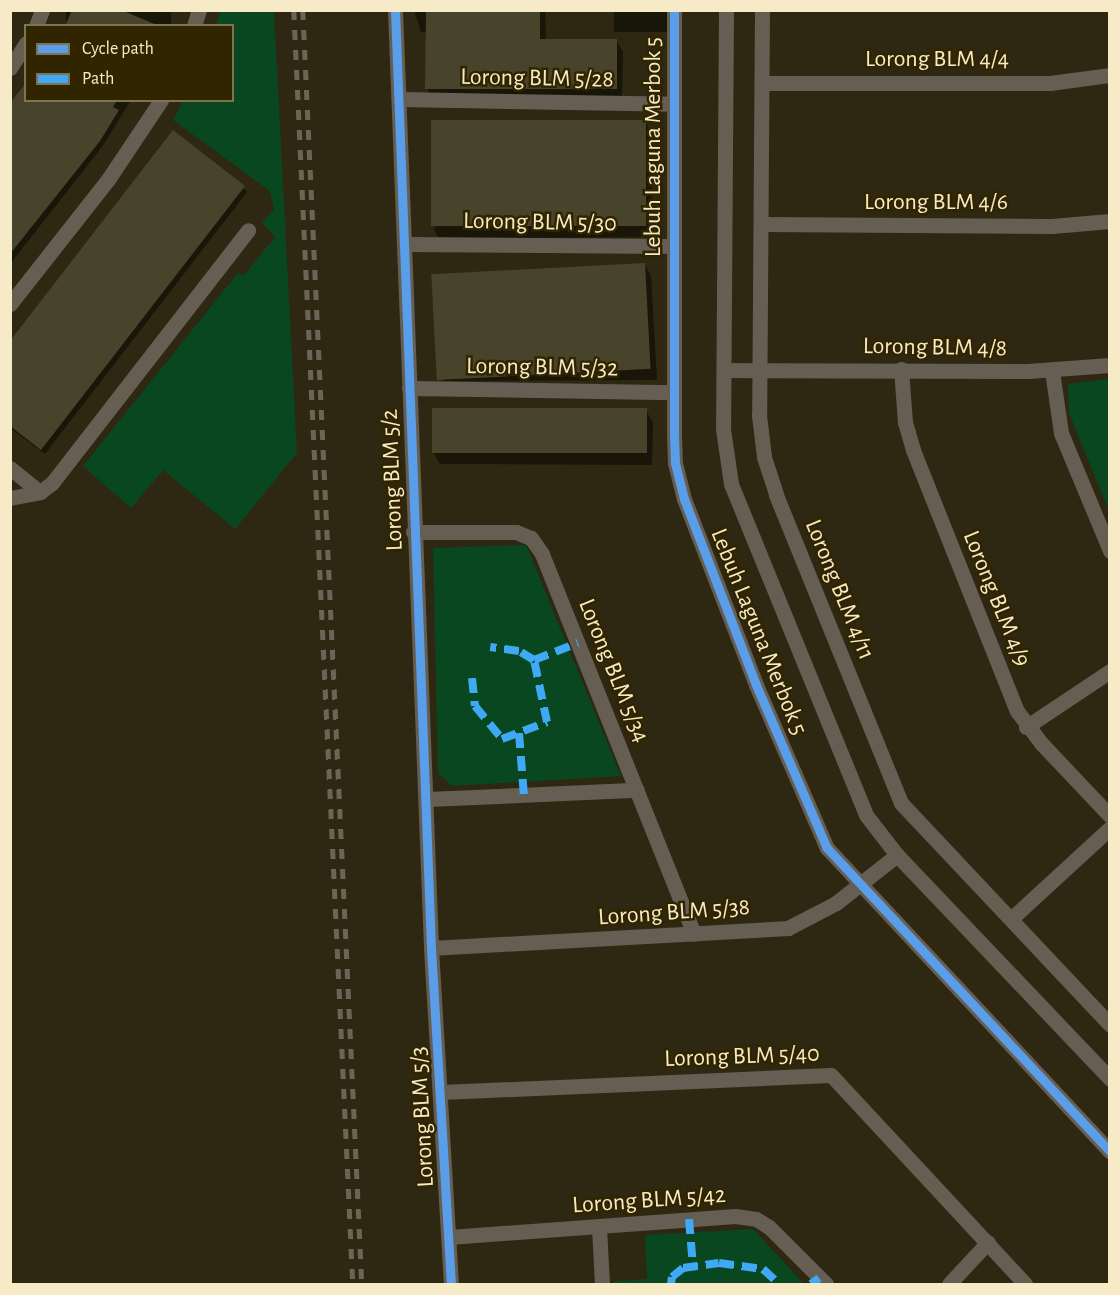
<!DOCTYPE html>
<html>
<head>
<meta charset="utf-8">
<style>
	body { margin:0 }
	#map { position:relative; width:1120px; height:1295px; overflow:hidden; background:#2e2812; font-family:"Alegreya Sans",sans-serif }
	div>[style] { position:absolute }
	.green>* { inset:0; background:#094720 }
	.shadow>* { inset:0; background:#0007; transform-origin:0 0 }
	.building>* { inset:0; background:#48442c; transform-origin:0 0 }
	.minor>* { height:15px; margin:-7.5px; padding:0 7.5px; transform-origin:7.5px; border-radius:7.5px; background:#675e53 }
	.rail>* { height:4.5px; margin-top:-2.25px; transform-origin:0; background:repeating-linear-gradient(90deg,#6c6456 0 10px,transparent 0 20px) }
	.quiet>* { height:8px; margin-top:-4px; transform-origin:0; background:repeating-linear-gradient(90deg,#3fa9f5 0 15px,transparent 0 23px) }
	.cycleway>* { height:9px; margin:-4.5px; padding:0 4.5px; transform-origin:4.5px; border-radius:4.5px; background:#5a9eea }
	span { translate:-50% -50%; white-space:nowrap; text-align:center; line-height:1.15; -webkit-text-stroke:5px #312500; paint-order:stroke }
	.street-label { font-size:24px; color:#f7ebc7 }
	.frame { position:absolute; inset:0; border:12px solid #f7ebc7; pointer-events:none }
	.legend { position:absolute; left:24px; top:24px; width:210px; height:78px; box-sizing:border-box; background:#312500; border:2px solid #807450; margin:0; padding:8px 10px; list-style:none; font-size:18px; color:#f7ebc7 }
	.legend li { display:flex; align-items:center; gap:12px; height:30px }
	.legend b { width:30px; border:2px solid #807450 }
</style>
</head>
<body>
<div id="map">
	<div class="green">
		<i style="clip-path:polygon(221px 10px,274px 11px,297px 453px,235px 529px,163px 470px,131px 508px,83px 466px,238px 273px,243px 276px,275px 237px,262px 223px,274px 209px,270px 191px,173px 120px,183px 101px,232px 100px,232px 26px,216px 25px)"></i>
		<i style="clip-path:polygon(1109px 379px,1110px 379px,1109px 511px,1069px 413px,1068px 384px)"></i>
		<i style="clip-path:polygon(526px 545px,621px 776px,452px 786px,438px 773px,433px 548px)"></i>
		<i style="clip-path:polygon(753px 1229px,804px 1284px,614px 1284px,613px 1281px,647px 1279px,645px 1235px)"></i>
	</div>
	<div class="shadow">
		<i style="left:66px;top:10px;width:105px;height:17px"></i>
		<i style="clip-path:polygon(414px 10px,545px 10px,546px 40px,616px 40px,623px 52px,622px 100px,433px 100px,427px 89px,427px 32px,421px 32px)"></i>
		<i style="left:614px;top:10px;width:54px;height:22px"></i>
		<i style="clip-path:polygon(26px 100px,131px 100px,102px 147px,10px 264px,10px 107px)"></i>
		<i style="clip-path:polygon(645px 122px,652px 133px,652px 237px,439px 239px,433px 228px)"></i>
		<i style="clip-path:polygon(243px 187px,247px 192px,45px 454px,10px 428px,10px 343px)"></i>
		<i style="clip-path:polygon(645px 265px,651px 276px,657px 380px,444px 381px,437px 370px)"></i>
		<i style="clip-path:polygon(646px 411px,653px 422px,652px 465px,440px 464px,433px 452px)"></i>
	</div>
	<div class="building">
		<i style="clip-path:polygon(72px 10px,121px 10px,157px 25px,65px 26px)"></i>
		<i style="clip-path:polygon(426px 10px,540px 10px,540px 39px,617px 39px,617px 89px,425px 89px)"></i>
		<i style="clip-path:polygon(26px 83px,26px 100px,117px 100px,113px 107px,119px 110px,100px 141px,10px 254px,10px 103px)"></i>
		<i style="left:646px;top:120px;width:106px;height:215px;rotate:90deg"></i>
		<i style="clip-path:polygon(173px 130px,245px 186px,41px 450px,10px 426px,10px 341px)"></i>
		<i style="left:645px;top:263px;width:106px;height:214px;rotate:87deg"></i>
		<i style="left:432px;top:408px;width:215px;height:45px"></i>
	</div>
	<div class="minor">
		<i style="left:395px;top:10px;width:939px;rotate:87.8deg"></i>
		<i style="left:431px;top:948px;width:337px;rotate:86.6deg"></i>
		<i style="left:674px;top:10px;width:425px;rotate:90deg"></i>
		<i style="left:674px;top:435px;width:28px;rotate:88deg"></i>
		<i style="left:675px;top:463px;width:37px;rotate:76deg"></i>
		<i style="left:684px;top:499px;width:199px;rotate:68.8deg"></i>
		<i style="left:756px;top:685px;width:178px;rotate:66.5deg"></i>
		<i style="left:827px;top:848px;width:415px;rotate:47deg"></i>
		<i style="left:726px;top:10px;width:419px;rotate:90.4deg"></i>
		<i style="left:723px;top:429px;width:56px;rotate:81.7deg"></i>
		<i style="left:731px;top:484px;width:357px;rotate:67.8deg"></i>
		<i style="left:866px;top:815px;width:51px;rotate:52.2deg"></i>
		<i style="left:897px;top:855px;width:309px;rotate:46.4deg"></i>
		<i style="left:762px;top:10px;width:405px;rotate:90.4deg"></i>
		<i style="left:759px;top:415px;width:42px;rotate:83.2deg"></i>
		<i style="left:764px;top:457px;width:40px;rotate:72deg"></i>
		<i style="left:776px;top:495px;width:332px;rotate:67.9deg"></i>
		<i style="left:901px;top:803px;width:305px;rotate:46.7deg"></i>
		<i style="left:36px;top:26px;width:17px;rotate:-69deg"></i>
		<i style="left:194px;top:26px;width:17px;rotate:-73deg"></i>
		<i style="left:10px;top:68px;width:30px;rotate:-57deg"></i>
		<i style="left:764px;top:83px;width:286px"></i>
		<i style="left:1050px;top:83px;width:61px;rotate:-7.6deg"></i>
		<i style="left:400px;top:99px;width:274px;rotate:1deg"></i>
		<i style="left:762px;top:224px;width:290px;rotate:0.4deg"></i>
		<i style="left:1052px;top:226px;width:58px;rotate:-4.9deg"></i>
		<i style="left:405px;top:244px;width:269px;rotate:0.4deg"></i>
		<i style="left:10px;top:304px;width:160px;rotate:-51.8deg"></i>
		<i style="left:109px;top:178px;width:94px;rotate:-56.3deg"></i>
		<i style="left:901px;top:369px;width:53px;rotate:85.7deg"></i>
		<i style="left:905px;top:422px;width:29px;rotate:74deg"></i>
		<i style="left:913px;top:450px;width:281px;rotate:68.3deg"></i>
		<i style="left:1017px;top:711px;width:40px;rotate:53deg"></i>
		<i style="left:1041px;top:743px;width:100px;rotate:46.6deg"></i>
		<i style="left:724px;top:370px;width:304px;rotate:0.2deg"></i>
		<i style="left:1028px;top:371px;width:82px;rotate:-4.2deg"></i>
		<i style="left:1052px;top:371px;width:63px;rotate:81.7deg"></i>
		<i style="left:1061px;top:433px;width:128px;rotate:67.4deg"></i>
		<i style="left:409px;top:388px;width:265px;rotate:0.9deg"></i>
		<i style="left:10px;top:468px;width:38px;rotate:39deg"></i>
		<i style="left:10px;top:498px;width:31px;rotate:-11deg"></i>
		<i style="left:40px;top:492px;width:15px;rotate:-37deg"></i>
		<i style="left:52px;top:483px;width:320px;rotate:-52.2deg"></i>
		<i style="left:413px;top:532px;width:103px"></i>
		<i style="left:516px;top:532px;width:16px;rotate:22deg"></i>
		<i style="left:531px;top:538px;width:19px;rotate:55deg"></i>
		<i style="left:542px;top:554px;width:409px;rotate:68.2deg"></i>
		<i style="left:1026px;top:727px;width:101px;rotate:-33.7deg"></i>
		<i style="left:427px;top:799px;width:210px;rotate:-2.5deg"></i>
		<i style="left:1012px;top:918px;width:133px;rotate:-42.6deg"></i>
		<i style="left:431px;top:948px;width:358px;rotate:-3.2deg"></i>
		<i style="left:788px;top:928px;width:54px;rotate:-27.5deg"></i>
		<i style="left:836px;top:903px;width:78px;rotate:-38.2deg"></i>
		<i style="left:442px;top:1092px;width:389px;rotate:-2.5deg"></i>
		<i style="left:831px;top:1075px;width:285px;rotate:47.1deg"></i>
		<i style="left:599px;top:1227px;width:57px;rotate:87deg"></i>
		<i style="left:449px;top:1237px;width:287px;rotate:-4.2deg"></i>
		<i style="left:735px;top:1216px;width:21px;rotate:8deg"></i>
		<i style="left:756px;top:1219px;width:15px;rotate:32deg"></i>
		<i style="left:769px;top:1227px;width:81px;rotate:45deg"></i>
		<i style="left:949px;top:1284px;width:57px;rotate:-47.1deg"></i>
	</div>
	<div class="rail">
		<i style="left:294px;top:10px;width:1275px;rotate:87.35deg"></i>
		<i style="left:303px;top:10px;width:1275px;rotate:87.35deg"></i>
	</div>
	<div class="quiet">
		<i style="left:534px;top:660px;width:47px;rotate:-21.1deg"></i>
		<i style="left:472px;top:678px;width:28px;rotate:84deg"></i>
		<i style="left:475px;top:706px;width:43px;rotate:50.7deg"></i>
		<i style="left:502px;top:739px;width:48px;rotate:-20.7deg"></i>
		<i style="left:547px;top:722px;width:63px;rotate:-101.8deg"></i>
		<i style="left:534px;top:660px;width:17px;rotate:-149deg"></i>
		<i style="left:519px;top:651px;width:29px;rotate:-172deg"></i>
		<i style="left:519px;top:733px;width:63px;rotate:85.5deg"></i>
		<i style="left:689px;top:1219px;width:48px;rotate:85.2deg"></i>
		<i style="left:671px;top:1284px;width:7px;rotate:-82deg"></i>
		<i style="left:672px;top:1277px;width:14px;rotate:-39deg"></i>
		<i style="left:683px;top:1268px;width:36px;rotate:-8deg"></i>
		<i style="left:719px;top:1263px;width:44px;rotate:7.8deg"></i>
		<i style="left:763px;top:1269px;width:22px;rotate:43deg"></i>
		<i style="left:811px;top:1284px;width:10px;rotate:-37deg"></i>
	</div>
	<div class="cycleway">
		<i style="left:395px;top:10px;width:939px;rotate:87.8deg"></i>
		<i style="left:431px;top:948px;width:337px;rotate:86.6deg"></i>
		<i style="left:674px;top:10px;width:425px;rotate:90deg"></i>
		<i style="left:674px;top:435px;width:28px;rotate:88deg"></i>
		<i style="left:675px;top:463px;width:37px;rotate:76deg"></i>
		<i style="left:684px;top:499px;width:199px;rotate:68.8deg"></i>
		<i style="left:756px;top:685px;width:178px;rotate:66.5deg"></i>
		<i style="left:827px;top:848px;width:415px;rotate:47deg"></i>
	</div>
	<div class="street-label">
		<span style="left:937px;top:60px">Lorong BLM 4/4</span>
		<span style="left:537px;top:79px;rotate:1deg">Lorong BLM 5/28</span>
		<span style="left:654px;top:147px;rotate:-90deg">Lebuh Laguna Merbok 5</span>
		<span style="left:936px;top:203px">Lorong BLM 4/6</span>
		<span style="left:540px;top:223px;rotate:1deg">Lorong BLM 5/30</span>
		<span style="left:935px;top:348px;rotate:1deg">Lorong BLM 4/8</span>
		<span style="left:542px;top:368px;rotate:1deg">Lorong BLM 5/32</span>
		<span style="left:393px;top:480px;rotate:-92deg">Lorong BLM 5/2</span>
		<span style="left:839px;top:590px;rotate:68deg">Lorong BLM 4/11</span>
		<span style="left:996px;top:599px;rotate:68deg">Lorong BLM 4/9</span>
		<span style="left:758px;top:632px;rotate:68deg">Lebuh Laguna Merbok 5</span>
		<span style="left:613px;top:671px;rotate:68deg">Lorong BLM 5/34</span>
		<span style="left:674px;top:913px;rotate:-4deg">Lorong BLM 5/38</span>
		<span style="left:742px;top:1057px;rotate:-2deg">Lorong BLM 5/40</span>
		<span style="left:423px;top:1117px;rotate:-93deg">Lorong BLM 5/3</span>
		<span style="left:649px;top:1201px;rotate:-4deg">Lorong BLM 5/42</span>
	</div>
	<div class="frame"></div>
	<ul class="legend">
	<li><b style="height:8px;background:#5a9eea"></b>Cycle path</li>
	<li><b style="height:8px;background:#3fa9f5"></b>Path</li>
	</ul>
</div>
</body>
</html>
